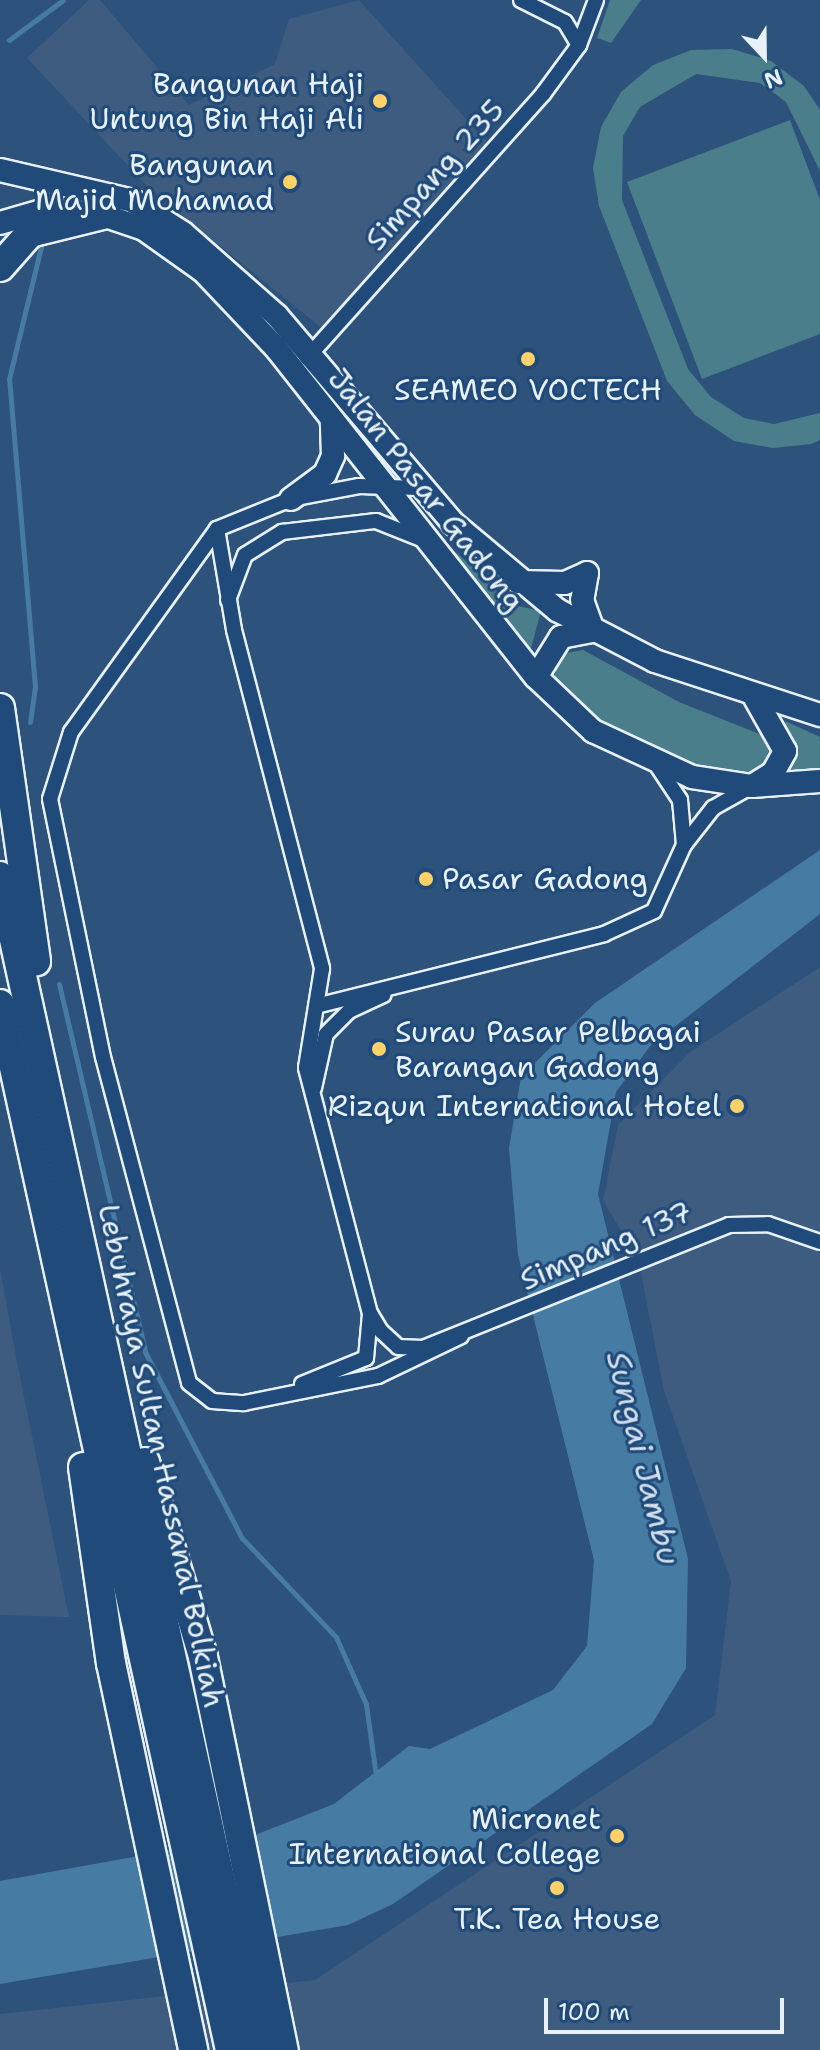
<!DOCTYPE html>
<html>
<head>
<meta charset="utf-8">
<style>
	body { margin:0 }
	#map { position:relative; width:820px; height:2050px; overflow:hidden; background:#2d527c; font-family:"Shantell Sans",sans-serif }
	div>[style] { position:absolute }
	.built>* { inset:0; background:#3e5c7f }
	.green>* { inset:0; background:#4a7e8b }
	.water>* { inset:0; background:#467ca3 }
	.stream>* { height:5px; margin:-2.5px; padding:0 2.5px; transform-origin:2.5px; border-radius:2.5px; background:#467ca3 }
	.roads { filter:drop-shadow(2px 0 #e8f1f8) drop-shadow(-2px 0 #e8f1f8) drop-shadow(0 2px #e8f1f8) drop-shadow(0 -2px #e8f1f8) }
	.street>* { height:14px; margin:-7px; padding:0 7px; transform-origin:7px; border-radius:7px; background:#1f4a7a }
	.secondary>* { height:22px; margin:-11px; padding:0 11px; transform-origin:11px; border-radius:11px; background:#1f4a7a }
	.highway>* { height:28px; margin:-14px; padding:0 14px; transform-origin:14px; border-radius:14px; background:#1f4a7a }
	.dots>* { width:22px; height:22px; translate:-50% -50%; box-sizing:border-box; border:4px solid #1f4a7a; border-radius:50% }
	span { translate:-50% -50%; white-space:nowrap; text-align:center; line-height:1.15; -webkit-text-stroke:6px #1f4a7a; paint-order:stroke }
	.poi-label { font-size:30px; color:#e8f1f8 }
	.right { translate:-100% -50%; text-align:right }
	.left { translate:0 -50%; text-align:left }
	.street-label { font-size:30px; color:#e8f1f8 }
	.water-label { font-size:32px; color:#d0dfeb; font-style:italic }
	.north { position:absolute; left:724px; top:16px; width:80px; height:80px; -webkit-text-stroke:6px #1f4a7a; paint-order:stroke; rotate:158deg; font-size:22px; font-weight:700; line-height:32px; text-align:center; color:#e8f1f8 }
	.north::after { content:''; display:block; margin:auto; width:28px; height:36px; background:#e8f1f8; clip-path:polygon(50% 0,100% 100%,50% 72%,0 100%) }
	.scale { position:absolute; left:544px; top:1998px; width:240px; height:36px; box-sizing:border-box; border:4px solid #e8f1f8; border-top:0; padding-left:10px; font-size:24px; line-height:28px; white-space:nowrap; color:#e8f1f8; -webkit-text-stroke:6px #1f4a7a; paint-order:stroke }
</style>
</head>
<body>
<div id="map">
	<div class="built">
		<i style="clip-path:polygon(89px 0,100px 0,189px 105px,275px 64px,289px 19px,359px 0,487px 142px,324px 330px,149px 188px,27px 58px)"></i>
		<i style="clip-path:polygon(820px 967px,820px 2050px,0 2050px,0 2014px,315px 1980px,715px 1715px,731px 1581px,664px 1391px,638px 1258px,603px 1201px,618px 1125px,690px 1052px)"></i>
		<i style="clip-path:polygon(0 1269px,18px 1367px,69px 1617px,0 1615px)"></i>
	</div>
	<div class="green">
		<i style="clip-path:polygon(610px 0,641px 0,611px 43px,597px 38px)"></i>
		<i style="clip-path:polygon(732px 49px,771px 61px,804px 86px,820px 110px,820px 171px,786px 102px,760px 83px,696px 74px,640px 107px,623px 136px,622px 200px,688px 369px,711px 397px,744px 418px,774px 424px,820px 413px,820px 440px,811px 444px,773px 448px,734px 441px,695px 415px,667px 381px,599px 206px,593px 168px,601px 127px,621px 92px,653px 65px,691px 50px)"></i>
		<i style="clip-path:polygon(790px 120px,820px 200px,820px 334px,702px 379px,627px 182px)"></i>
		<i style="clip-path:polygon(431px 531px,518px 606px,541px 611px,530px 652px)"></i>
		<i style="clip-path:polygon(583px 650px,679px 702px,762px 735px,769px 750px,763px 766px,751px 776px,719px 775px,623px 741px,553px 683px,560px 654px)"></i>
		<i style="clip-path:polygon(785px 721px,820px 737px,820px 774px,777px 783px,789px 741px)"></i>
	</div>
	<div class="water">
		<i style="clip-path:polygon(820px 850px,820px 914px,651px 1045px,616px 1092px,598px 1194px,688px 1559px,686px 1668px,652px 1724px,393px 1904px,348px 1925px,0 1984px,0 1881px,255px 1835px,334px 1804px,409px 1746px,430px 1749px,553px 1690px,587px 1646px,594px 1560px,518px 1255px,509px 1148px,521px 1077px,595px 1003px)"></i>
	</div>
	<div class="stream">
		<i style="left:9px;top:40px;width:67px;rotate:-36.5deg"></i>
		<i style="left:30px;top:722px;width:35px;rotate:-82deg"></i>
		<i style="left:35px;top:687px;width:309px;rotate:-94.8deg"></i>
		<i style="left:9px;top:379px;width:136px;rotate:-76.4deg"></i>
		<i style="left:59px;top:984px;width:378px;rotate:76.8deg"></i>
		<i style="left:145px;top:1352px;width:210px;rotate:62.5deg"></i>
		<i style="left:242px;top:1538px;width:137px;rotate:46.5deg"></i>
		<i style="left:336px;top:1637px;width:73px;rotate:65.9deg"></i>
		<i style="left:366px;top:1704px;width:73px;rotate:82.1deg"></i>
	</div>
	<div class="roads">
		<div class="street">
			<i style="left:521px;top:0;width:49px;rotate:26.6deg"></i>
			<i style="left:565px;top:22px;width:27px;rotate:59deg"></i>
			<i style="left:307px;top:358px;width:354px;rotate:-48.2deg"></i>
			<i style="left:543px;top:94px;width:61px;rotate:-53.7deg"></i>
			<i style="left:579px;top:45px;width:48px;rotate:-69.3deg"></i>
			<i style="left:418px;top:488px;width:59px;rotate:-178.1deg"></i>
			<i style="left:359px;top:486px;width:69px;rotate:169.2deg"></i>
			<i style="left:291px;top:499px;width:80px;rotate:157.9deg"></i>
			<i style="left:217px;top:529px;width:250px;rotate:125.7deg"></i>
			<i style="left:71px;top:732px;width:70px;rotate:107.4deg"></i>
			<i style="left:50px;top:799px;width:263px;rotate:78.4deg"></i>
			<i style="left:103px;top:1057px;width:337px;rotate:75.2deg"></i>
			<i style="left:189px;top:1383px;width:29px;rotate:38deg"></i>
			<i style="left:212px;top:1401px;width:32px;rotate:4deg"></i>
			<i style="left:244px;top:1403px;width:137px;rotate:-11.4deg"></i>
			<i style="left:378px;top:1376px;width:92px;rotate:-25.7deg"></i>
			<i style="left:217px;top:529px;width:102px;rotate:80.4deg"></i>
			<i style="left:234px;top:630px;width:350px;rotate:75.4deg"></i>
			<i style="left:322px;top:969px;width:100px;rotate:99.2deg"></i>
			<i style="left:306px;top:1068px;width:253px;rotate:75.4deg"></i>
			<i style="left:370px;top:1313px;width:21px;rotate:59deg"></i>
			<i style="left:381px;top:1331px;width:23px;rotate:43deg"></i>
			<i style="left:398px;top:1347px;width:25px;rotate:2deg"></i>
			<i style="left:423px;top:1348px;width:330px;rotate:-21.9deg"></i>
			<i style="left:729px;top:1225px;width:39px;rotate:-1deg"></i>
			<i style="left:768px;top:1224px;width:55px;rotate:19.1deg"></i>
			<i style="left:228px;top:600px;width:48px;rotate:-69.3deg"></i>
			<i style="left:245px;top:555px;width:44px;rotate:-31.9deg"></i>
			<i style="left:282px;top:532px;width:95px;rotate:-6.7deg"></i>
			<i style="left:376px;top:521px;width:52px;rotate:21.6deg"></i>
			<i style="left:684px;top:845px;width:47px;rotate:-51.9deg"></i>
			<i style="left:713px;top:808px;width:45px;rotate:-29.4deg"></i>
			<i style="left:316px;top:1006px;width:297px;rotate:-14deg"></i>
			<i style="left:604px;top:934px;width:55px;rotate:-24.7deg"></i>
			<i style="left:654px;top:911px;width:72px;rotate:-65.6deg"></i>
			<i style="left:684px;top:845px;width:45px;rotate:-95.1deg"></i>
			<i style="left:680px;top:800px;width:43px;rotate:-123.7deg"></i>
			<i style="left:314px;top:1088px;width:55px;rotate:-77.5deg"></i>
			<i style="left:326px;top:1034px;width:33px;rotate:-45deg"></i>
			<i style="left:349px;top:1011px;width:38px;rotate:-25deg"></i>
			<i style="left:302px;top:1384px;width:69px;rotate:-22.1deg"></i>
			<i style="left:366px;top:1358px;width:44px;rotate:-84.8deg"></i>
		</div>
		<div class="secondary">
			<i style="left:0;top:170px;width:137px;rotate:13.1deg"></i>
			<i style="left:133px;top:201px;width:59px;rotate:32.6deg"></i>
			<i style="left:183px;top:233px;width:125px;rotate:41.4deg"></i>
			<i style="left:277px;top:316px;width:272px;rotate:49.6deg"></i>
			<i style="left:453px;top:523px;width:136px;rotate:39.9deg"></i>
			<i style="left:557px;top:610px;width:110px;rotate:27.5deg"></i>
			<i style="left:655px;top:661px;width:174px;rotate:18.1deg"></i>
			<i style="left:0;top:223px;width:44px;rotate:-15.9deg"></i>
			<i style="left:42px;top:211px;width:61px;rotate:3.8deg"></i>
			<i style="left:103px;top:215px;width:43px;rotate:18.9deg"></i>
			<i style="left:144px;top:229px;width:72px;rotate:35.4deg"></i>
			<i style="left:203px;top:271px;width:106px;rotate:46.5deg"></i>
			<i style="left:276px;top:348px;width:419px;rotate:51.7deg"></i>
			<i style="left:536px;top:677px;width:79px;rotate:43.5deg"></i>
			<i style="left:593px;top:731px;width:109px;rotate:24.9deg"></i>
			<i style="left:692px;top:777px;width:61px;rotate:8.5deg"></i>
			<i style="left:752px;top:786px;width:68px;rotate:-4.2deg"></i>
			<i style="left:291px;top:499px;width:42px;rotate:-36.3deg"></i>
			<i style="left:325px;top:474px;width:20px;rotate:-66deg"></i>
			<i style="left:333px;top:456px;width:34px;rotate:-92deg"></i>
			<i style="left:587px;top:573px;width:27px;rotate:100deg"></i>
			<i style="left:582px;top:600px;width:33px;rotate:70deg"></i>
			<i style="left:518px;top:582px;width:47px;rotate:1.2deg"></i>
			<i style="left:565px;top:583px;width:24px;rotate:-24deg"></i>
			<i style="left:536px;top:677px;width:47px;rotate:-58deg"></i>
			<i style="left:561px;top:637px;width:33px;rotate:-11deg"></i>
			<i style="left:752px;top:786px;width:25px;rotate:-32deg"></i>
			<i style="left:773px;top:773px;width:25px;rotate:-61deg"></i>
			<i style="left:785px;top:751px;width:61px;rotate:-119.5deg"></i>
		</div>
		<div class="highway">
			<i style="left:0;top:267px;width:45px;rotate:-48.6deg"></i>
			<i style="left:30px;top:233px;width:75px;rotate:-13.9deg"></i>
			<i style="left:0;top:708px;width:256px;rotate:81.9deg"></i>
			<i style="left:0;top:876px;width:1202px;rotate:77.61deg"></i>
			<i style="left:0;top:1004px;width:1071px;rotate:77.6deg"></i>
			<i style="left:145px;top:1462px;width:203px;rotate:73.4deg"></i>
			<i style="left:203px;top:1657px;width:401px;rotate:78.4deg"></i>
			<i style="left:83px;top:1467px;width:198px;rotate:81.9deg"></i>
			<i style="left:111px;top:1663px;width:396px;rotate:78deg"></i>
		</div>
	</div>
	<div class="dots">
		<i style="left:380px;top:101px;background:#ffd166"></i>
		<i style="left:290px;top:182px;background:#ffd166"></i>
		<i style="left:528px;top:359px;background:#ffd166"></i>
		<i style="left:426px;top:879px;background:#ffd166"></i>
		<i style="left:379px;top:1049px;background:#ffd166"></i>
		<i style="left:737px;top:1106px;background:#ffd166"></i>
		<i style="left:617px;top:1836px;background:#ffd166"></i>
		<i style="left:557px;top:1888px;background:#ffd166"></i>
	</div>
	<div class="poi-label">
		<span class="right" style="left:364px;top:101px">Bangunan Haji<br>Untung Bin Haji Ali</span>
		<span class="right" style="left:274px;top:182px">Bangunan<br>Majid Mohamad</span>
		<span style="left:528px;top:390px">SEAMEO VOCTECH</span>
		<span class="left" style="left:442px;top:879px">Pasar Gadong</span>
		<span class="left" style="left:395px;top:1049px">Surau Pasar Pelbagai<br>Barangan Gadong</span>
		<span class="right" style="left:721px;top:1106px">Rizqun International Hotel</span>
		<span class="right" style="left:601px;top:1836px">Micronet<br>International College</span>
		<span style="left:557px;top:1919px">T.K. Tea House</span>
	</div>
	<div class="street-label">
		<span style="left:435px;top:175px;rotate:-48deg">Simpang 235</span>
		<span style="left:426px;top:490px;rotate:52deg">Jalan Pasar Gadong</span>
		<span style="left:606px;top:1246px;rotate:-23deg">Simpang 137</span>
		<span style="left:161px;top:1456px;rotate:78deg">Lebuhraya Sultan Hassanal Bolkiah</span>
	</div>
	<div class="water-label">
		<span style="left:643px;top:1458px;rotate:76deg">Sungai Jambu</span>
	</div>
	<div class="north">N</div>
	<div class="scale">100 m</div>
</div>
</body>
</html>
